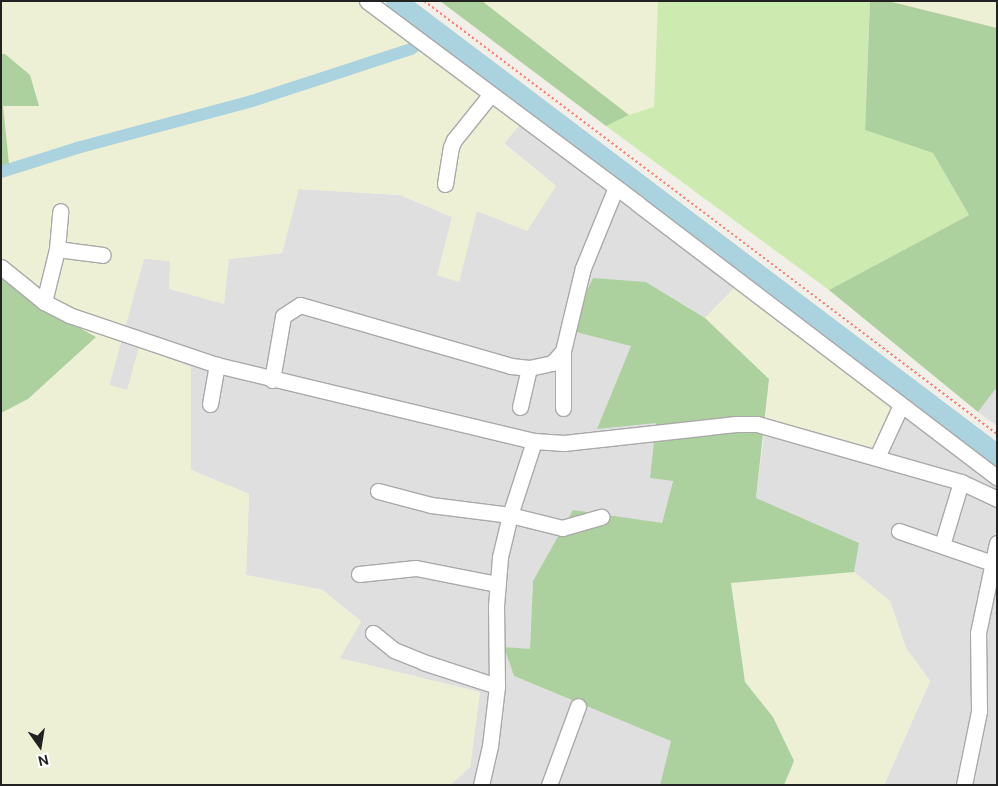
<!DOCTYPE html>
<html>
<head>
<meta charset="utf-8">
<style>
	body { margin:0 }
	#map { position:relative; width:998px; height:786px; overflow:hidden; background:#f2efe9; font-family:"DM Sans",sans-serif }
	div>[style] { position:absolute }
	.residential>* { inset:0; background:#e0dfdf }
	.farmland>* { inset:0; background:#eef0d5 }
	.grass>* { inset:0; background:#cdebb0 }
	.forest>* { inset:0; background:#add19e }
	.canal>* { height:12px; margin:-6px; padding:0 6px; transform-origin:6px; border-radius:6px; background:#aad3df }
	.river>* { height:21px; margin:-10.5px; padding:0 10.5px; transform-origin:10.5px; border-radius:10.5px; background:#aad3df }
	.path>* { height:2px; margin-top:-1px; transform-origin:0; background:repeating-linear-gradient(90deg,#fa8072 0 2.5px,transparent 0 5px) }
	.roads { filter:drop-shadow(1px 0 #a9a9a9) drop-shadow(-1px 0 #a9a9a9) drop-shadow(0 1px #a9a9a9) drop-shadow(0 -1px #a9a9a9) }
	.minor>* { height:15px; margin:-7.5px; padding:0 7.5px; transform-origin:7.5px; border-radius:7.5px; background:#fff }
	span { translate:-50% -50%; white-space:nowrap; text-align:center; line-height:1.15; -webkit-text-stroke:5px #fff; paint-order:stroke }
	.frame { position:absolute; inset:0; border:2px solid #222; pointer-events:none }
	.north { position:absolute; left:15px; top:721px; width:50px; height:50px; -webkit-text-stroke:4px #fff; paint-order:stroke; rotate:167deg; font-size:14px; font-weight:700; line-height:20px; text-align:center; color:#222 }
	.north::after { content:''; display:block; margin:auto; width:18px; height:22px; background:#222; clip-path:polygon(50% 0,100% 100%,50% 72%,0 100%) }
</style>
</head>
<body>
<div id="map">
	<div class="residential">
		<i style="clip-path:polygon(522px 122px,740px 282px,705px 318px,646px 282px,631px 346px,598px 428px,656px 422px,650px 478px,673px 480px,662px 523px,533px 581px,530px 650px,505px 647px,514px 676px,672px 741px,660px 785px,450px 785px,470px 767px,480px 692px,339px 658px,361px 621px,322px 590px,246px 575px,249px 494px,191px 470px,191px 367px,127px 390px,109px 386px,144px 258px,170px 261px,229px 259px,282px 253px,298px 189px,400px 195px,452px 217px,438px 275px,477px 210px,556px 186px,504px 143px)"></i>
		<i style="clip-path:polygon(997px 387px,997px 426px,978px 412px)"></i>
		<i style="clip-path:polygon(900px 401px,997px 474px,997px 785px,884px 785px,930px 681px,906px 648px,890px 601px,854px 572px,858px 543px,756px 498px,766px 419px,875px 448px)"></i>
	</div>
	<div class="farmland">
		<i style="clip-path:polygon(1px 1px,361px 1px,522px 122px,504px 144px,556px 186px,527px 231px,477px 211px,459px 282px,437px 275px,452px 217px,400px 195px,299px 189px,282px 253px,229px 259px,224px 304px,169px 289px,170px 261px,144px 259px,109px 385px,127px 390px,139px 347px,191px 367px,191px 470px,249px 494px,246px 575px,323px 590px,361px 622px,340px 658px,480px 692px,470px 767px,450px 785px,1px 785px)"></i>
		<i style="clip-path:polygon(482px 1px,658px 1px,654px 108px,629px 115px)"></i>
		<i style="clip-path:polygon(888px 1px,997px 1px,997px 28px)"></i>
		<i style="clip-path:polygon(740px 282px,900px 401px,875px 448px,766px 419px,769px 379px,705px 318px)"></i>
		<i style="clip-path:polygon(854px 572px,890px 601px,906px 648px,930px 681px,884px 785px,784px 785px,794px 761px,773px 717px,745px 682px,731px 583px)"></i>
	</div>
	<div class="grass">
		<i style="clip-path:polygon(658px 1px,870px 1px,865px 130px,933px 153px,969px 215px,829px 290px,606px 126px,629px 115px,654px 107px)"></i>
	</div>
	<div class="forest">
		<i style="clip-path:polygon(440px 1px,482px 1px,629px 115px,606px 126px)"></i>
		<i style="clip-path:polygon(870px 1px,888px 1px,997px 28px,997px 387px,978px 412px,829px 290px,969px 215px,933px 153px,865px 130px)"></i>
		<i style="clip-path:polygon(1px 54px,5px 54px,30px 75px,39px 106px,3px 106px,10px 174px,1px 176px)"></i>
		<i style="clip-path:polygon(1px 275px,37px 304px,96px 337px,28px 399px,1px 413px)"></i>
		<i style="clip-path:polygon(593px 278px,646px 282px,705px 318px,769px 379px,756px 498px,859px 543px,854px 572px,731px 583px,745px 682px,773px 717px,794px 761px,784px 785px,660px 785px,671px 741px,514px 676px,504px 647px,530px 649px,533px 581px,573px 510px,662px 523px,673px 481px,650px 478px,656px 423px,597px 429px,631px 346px,568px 330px)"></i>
	</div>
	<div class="canal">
		<i style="left:1px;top:172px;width:80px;rotate:-17.5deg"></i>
		<i style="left:77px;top:148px;width:181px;rotate:-15deg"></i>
		<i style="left:252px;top:101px;width:167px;rotate:-18.1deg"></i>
		<i style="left:411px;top:49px;width:30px;rotate:-37deg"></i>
	</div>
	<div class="river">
		<i style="left:396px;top:1px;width:753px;rotate:37.07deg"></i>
	</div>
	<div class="path">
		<i style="left:424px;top:1px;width:718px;rotate:37.08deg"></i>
	</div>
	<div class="roads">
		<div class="minor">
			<i style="left:367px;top:1px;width:339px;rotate:36.8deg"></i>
			<i style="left:638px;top:204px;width:451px;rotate:37.3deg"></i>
			<i style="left:445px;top:184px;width:37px;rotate:-81deg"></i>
			<i style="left:451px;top:147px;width:8px;rotate:-67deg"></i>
			<i style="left:454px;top:140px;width:59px;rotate:-51.2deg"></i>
			<i style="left:57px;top:249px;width:46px;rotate:7.4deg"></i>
			<i style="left:1px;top:267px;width:55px;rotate:39.1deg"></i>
			<i style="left:44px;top:302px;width:28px;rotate:27deg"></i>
			<i style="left:69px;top:315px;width:156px;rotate:18.7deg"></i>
			<i style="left:217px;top:365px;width:326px;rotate:13.5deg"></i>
			<i style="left:534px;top:441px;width:30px;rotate:4deg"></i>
			<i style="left:564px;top:443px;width:173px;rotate:-6.3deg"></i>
			<i style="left:736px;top:424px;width:21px"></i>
			<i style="left:757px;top:424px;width:212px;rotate:15.9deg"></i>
			<i style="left:961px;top:482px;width:40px;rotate:25deg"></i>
			<i style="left:44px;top:302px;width:55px;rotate:-76.2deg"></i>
			<i style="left:57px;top:249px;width:38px;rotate:-85deg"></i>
			<i style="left:272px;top:380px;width:65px;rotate:-80.2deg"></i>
			<i style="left:283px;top:316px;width:20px;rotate:-33deg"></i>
			<i style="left:300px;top:305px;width:220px;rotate:16.1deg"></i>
			<i style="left:511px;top:366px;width:18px;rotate:6deg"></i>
			<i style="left:529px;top:368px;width:24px;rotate:-12deg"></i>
			<i style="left:552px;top:363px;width:16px;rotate:-47deg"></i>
			<i style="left:563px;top:351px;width:85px;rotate:-76.5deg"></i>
			<i style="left:583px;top:268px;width:87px;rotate:-67.8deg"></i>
			<i style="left:210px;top:404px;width:40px;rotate:-80deg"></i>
			<i style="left:520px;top:407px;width:40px;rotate:-77deg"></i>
			<i style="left:563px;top:408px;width:57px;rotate:-90deg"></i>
			<i style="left:877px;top:457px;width:57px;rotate:-65.2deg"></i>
			<i style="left:378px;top:491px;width:55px;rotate:14.8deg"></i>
			<i style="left:431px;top:505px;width:80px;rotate:7.2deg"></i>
			<i style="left:510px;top:515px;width:54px;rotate:14deg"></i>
			<i style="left:562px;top:528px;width:41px;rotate:-15.8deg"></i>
			<i style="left:899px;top:531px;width:98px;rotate:19deg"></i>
			<i style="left:942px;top:545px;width:66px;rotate:-73.2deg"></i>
			<i style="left:359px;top:574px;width:57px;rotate:-6deg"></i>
			<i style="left:416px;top:568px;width:83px;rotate:11.2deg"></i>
			<i style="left:373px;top:633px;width:27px;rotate:39deg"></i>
			<i style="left:394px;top:650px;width:31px;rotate:22deg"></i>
			<i style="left:423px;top:662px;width:78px;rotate:18deg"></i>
			<i style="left:481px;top:785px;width:40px;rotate:-77deg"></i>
			<i style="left:490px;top:746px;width:60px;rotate:-83.3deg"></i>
			<i style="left:497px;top:686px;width:80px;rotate:-90.7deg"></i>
			<i style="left:496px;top:606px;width:49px;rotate:-85.3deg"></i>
			<i style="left:500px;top:557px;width:43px;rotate:-76.6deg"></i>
			<i style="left:510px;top:515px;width:78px;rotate:-72deg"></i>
			<i style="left:549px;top:785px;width:84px;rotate:-69.8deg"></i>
			<i style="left:964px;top:785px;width:76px;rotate:-78.5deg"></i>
			<i style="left:979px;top:711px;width:78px;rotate:-90.7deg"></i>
			<i style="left:978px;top:633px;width:92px;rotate:-78.1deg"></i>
		</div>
	</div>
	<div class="frame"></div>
	<div class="north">N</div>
</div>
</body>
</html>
